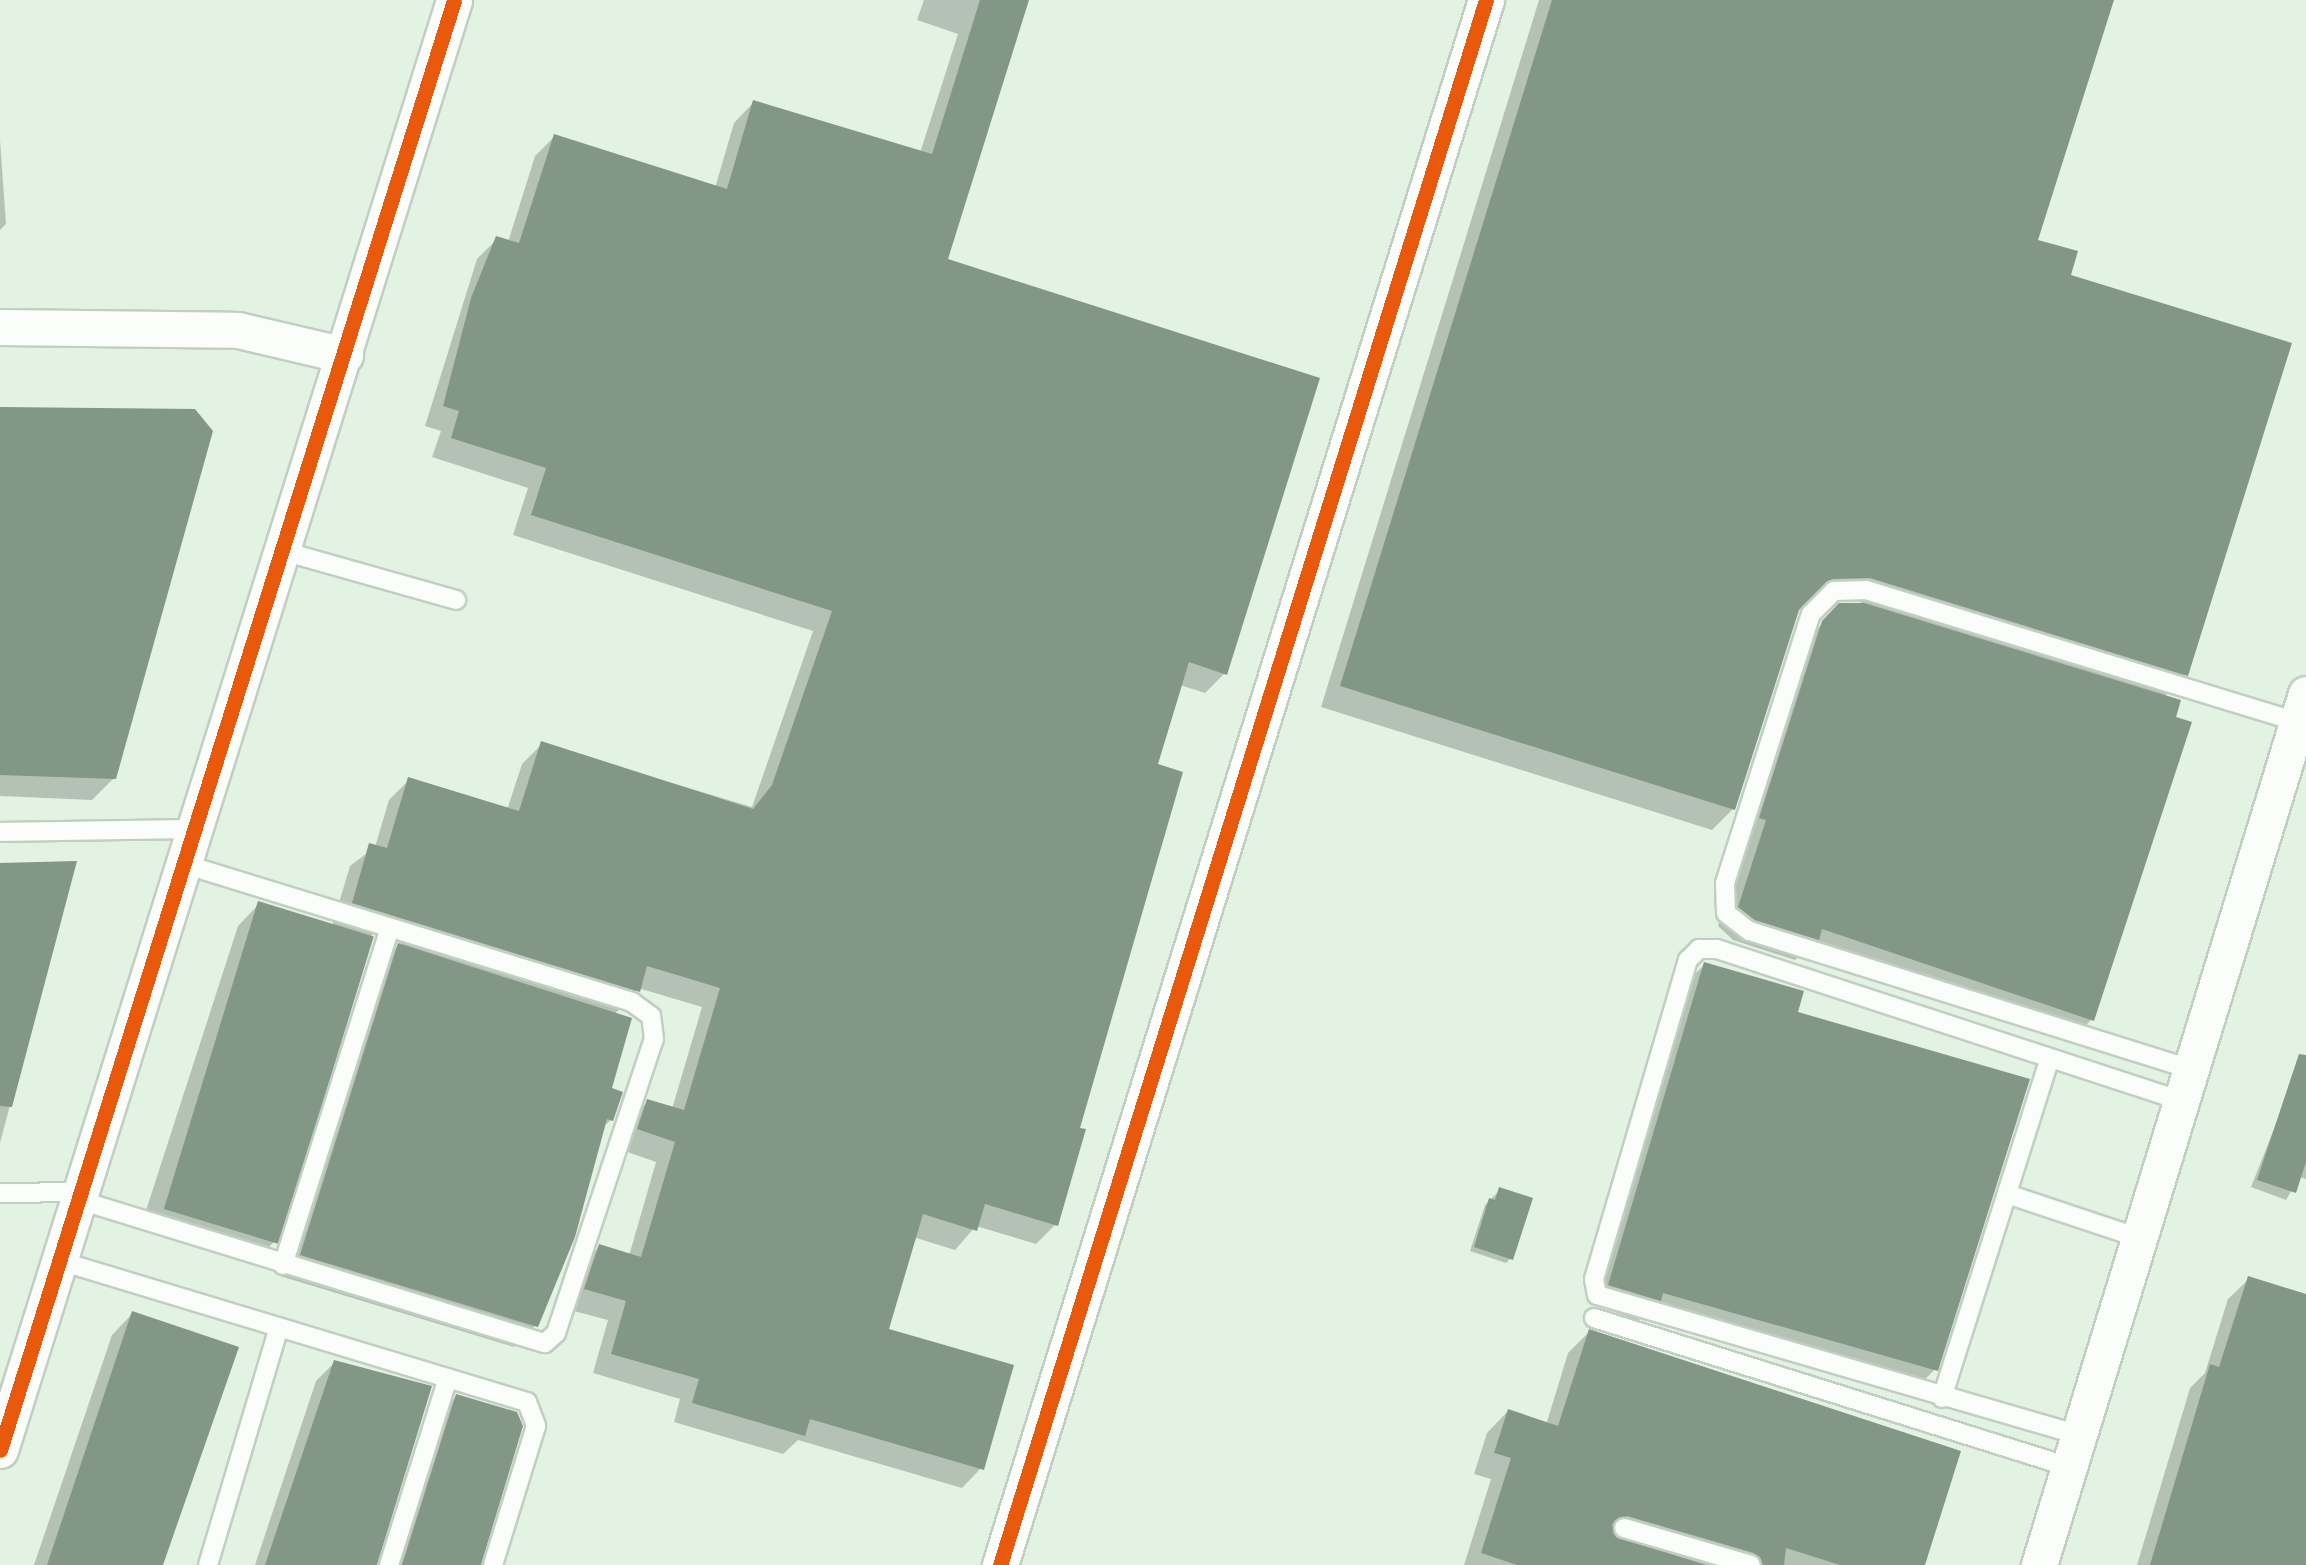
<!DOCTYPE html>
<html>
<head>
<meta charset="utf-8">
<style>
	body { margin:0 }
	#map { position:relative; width:2306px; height:1565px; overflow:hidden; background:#e2f3e3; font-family:"Roboto Condensed",sans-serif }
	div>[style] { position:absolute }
	.shadow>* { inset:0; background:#0003 }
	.building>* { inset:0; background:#829785; transform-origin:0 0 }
	.roads { filter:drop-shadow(2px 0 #c1cec2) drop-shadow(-2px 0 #c1cec2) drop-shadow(0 2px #c1cec2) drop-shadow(0 -2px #c1cec2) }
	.lane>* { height:18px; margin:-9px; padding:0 9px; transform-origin:9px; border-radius:9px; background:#fbfdfb }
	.street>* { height:35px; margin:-17.5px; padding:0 17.5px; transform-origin:17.5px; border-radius:17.5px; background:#fbfdfb }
	.cycleway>* { height:15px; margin:-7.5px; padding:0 7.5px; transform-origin:7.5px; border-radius:7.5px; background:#e8590c }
	span { translate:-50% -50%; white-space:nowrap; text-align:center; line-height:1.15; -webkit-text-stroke:10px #fff; paint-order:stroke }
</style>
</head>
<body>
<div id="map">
	<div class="shadow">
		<i style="clip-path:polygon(924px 0,1027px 0,945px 261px,1225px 673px,1205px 693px,1180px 685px,1154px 766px,1056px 1224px,1036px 1244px,976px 1226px,955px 1250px,913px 1237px,886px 1330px,981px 1468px,962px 1488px,798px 1440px,783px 1454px,674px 1422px,680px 1399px,593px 1373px,608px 1320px,566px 1309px,580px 1267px,599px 1247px,629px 1256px,656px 1162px,619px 1149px,628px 1121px,648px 1102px,672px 1109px,702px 1007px,638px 988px,614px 1015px,611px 1120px,601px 1129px,536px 1325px,514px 1347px,280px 1276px,377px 967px,401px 943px,372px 934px,275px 1241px,253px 1263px,140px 1229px,238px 926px,259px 904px,332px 926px,350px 866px,375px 847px,389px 800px,409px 780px,507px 810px,522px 764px,542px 744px,752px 807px,813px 631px,513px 535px,528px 488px,432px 457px,441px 431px,425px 426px,477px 259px,497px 239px,508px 242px,535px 156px,554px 137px,715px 188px,734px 123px,753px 103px,920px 153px,958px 34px,917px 20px)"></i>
		<i style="clip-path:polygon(1539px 0,2111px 0,2035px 242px,2068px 277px,2186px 674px,2164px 697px,2092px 1019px,2070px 1041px,1804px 951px,1795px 960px,1733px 940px,1718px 926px,1801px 645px,1840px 606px,1866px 604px,1847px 598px,1803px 602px,1797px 609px,1733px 809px,1712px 830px,1321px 707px)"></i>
		<i style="clip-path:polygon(0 140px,6px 224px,0 230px)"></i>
		<i style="clip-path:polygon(0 410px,114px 778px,92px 800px,0 796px)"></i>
		<i style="clip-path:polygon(74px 864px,0 1143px,0 866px)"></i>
		<i style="clip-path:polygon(1705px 964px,1795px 1013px,1935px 1369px,1914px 1391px,1644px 1314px,1638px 1321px,1587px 1301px,1683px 986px)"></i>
		<i style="clip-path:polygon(2285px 1101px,2306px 1108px,2306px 1179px,2299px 1177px,2286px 1200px,2251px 1187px)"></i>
		<i style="clip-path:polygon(1500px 1190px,1511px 1258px,1506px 1263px,1470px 1251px,1485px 1205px)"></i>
		<i style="clip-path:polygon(2249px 1279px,2306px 1297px,2306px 1565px,2137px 1565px,2190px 1388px,2205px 1373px,2228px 1299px)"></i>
		<i style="clip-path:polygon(133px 1313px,161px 1565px,34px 1565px,112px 1335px)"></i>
		<i style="clip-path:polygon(1589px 1332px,1924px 1565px,1464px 1565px,1491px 1479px,1474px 1474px,1487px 1433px,1508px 1411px,1546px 1425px,1568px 1353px)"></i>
		<i style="clip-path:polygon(335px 1362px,376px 1565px,255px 1565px,316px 1381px)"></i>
		<i style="clip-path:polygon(457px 1396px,478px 1565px,391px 1565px,438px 1415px)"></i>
	</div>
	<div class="building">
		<i style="clip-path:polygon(980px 0,1029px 0,948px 259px,1320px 378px,1227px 675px,1189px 662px,1158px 764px,1183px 772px,1080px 1128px,1086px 1129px,1058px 1226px,985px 1204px,977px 1231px,923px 1214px,889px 1329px,1014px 1365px,984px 1470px,810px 1419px,805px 1436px,692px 1403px,699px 1379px,611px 1354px,626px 1301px,584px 1289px,599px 1244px,641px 1257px,675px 1142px,637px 1129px,647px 1099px,684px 1110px,720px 988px,647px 966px,640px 992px,352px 903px,369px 843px,387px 848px,408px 777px,519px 811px,541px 741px,753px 809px,772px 785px,832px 611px,531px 515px,546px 468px,451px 438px,459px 411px,443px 406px,471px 298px,496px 236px,519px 243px,554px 134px,727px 189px,753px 100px,932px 154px)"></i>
		<i style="clip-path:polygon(1552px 0,2114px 0,2038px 240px,2078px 251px,2071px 275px,2292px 343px,2188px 676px,1870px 578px,1832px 579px,1799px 610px,1735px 810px,1340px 686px)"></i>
		<i style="clip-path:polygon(0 407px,195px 409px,213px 431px,116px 779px,0 775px)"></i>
		<i style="clip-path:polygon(1839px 603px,1864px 603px,2181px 700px,2176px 717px,2192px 722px,2094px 1021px,1822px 929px,1819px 940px,1755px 920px,1738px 907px,1766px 820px,1759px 818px,1822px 621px)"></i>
		<i style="clip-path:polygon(77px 861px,12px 1107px,0 1106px,0 863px)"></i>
		<i style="left:258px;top:901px;width:121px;height:322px;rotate:17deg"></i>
		<i style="clip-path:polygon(398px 943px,632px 1018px,612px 1088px,623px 1092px,613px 1121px,607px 1119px,575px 1237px,538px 1327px,300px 1255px)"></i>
		<i style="clip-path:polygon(1704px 962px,1804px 991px,1798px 1012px,2030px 1079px,1938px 1371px,1663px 1293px,1661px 1301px,1608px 1285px)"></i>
		<i style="clip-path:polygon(2299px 1054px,2306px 1055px,2306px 1162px,2296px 1193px,2257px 1180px)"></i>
		<i style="clip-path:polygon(1499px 1187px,1533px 1198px,1513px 1260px,1474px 1247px,1489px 1198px,1495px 1200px)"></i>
		<i style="clip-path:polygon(2248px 1276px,2306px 1294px,2306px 1565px,2150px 1565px,2210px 1364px,2219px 1367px)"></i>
		<i style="clip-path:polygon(132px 1311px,239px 1347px,163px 1565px,47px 1565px)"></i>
		<i style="clip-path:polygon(1589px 1329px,1961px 1451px,1925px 1565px,1840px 1565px,1786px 1548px,1784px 1565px,1763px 1565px,1754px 1553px,1627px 1516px,1612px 1524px,1616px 1537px,1706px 1565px,1517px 1565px,1481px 1553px,1511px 1458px,1494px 1453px,1508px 1409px,1558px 1426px)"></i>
		<i style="clip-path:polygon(334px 1360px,432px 1386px,377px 1565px,265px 1565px)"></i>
		<i style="clip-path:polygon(456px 1394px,517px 1412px,523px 1426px,481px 1565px,402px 1565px)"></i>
	</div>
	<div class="roads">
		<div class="lane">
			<i style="left:283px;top:551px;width:180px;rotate:15.8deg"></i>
			<i style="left:0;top:832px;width:196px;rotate:-0.9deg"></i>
			<i style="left:2187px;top:1068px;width:459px;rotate:-162.6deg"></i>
			<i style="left:1749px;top:931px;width:29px;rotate:-142deg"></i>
			<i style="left:1726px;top:913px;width:30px;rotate:-92deg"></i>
			<i style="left:1725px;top:883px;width:282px;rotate:-72.3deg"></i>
			<i style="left:1811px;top:614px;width:33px;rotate:-45deg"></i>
			<i style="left:1834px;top:591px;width:32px;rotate:-2deg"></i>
			<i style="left:1866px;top:590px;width:451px;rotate:17deg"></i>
			<i style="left:0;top:1193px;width:81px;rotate:-0.7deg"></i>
			<i style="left:2007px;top:1194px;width:136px;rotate:18.4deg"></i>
			<i style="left:79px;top:1200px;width:487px;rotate:17.1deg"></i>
			<i style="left:545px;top:1343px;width:15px;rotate:-42deg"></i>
			<i style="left:556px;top:1333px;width:310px;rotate:-71.6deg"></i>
			<i style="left:654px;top:1039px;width:23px;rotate:-97deg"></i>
			<i style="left:651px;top:1016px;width:24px;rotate:-144deg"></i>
			<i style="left:632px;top:1002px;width:469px;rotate:-162.9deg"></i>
			<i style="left:60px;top:1261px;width:488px;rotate:16.8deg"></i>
			<i style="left:527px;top:1402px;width:26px;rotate:69deg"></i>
			<i style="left:536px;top:1426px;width:145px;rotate:107.2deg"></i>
			<i style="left:283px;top:1265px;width:351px;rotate:-72.4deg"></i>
			<i style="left:1594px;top:1318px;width:499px;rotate:17.4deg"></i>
			<i style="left:1942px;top:1398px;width:355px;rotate:-72.4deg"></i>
			<i style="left:2079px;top:1435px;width:502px;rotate:-163.8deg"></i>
			<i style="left:1597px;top:1295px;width:16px;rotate:-101deg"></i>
			<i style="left:1594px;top:1279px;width:333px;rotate:-73.6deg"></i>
			<i style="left:1688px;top:960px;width:16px;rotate:-45deg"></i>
			<i style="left:1699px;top:949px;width:18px"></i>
			<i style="left:1717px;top:949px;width:485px;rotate:18.1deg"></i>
			<i style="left:1624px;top:1528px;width:132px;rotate:16.2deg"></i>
			<i style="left:208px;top:1565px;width:248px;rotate:-73.4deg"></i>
			<i style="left:389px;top:1565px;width:196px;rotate:-72.5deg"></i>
		</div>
		<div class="street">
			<i style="left:0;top:327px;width:238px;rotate:0.7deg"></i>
			<i style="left:238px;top:330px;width:110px;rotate:13.2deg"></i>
			<i style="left:0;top:1450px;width:1519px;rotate:-72.61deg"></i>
			<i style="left:1000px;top:1565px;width:1639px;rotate:-72.75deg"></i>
			<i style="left:2039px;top:1565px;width:911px;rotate:-72.96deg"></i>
		</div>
	</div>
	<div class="cycleway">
		<i style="left:0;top:1450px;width:1519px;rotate:-72.61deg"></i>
		<i style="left:1000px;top:1565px;width:1639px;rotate:-72.75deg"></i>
	</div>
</div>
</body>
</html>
